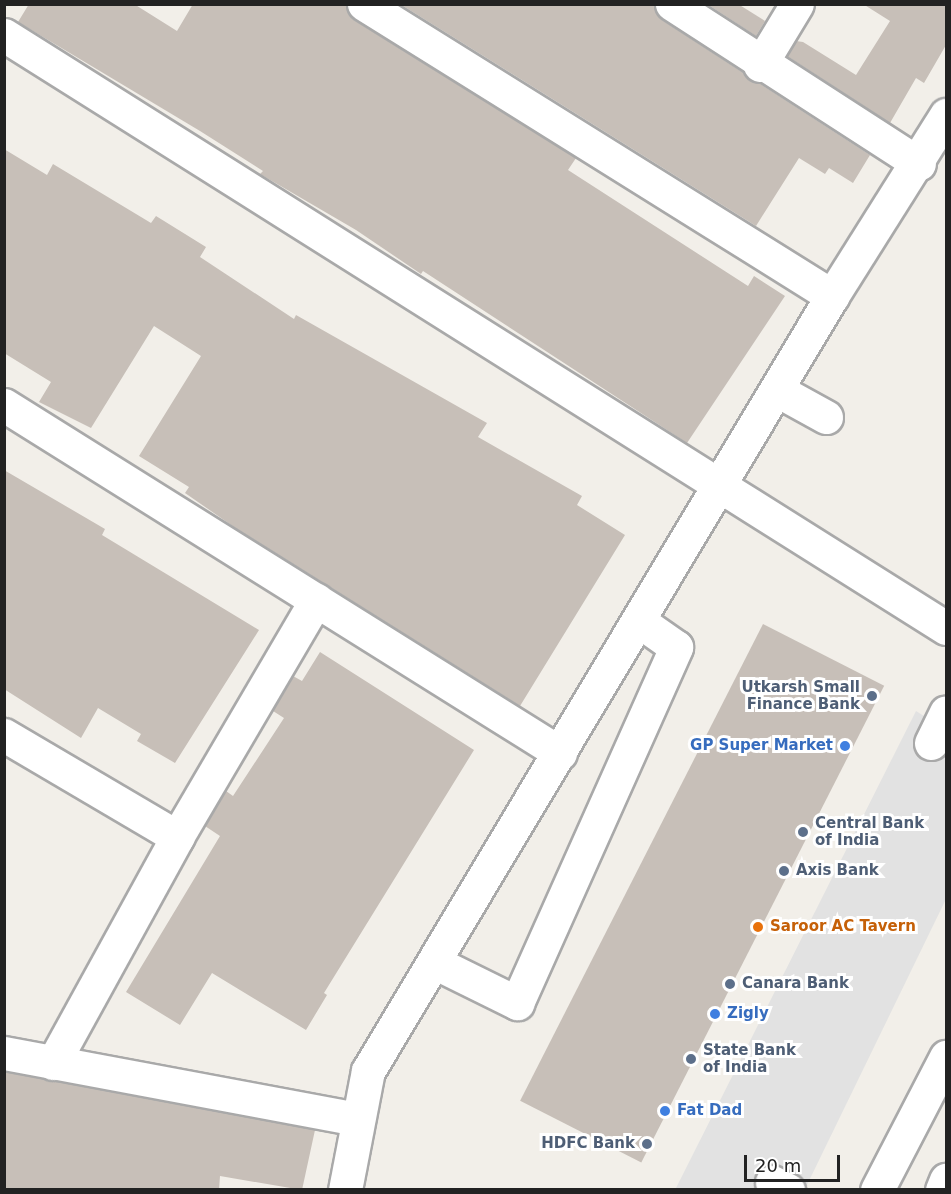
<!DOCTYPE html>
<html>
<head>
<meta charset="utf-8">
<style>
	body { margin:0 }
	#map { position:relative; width:951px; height:1194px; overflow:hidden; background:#f2efe9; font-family:"DejaVu Sans",sans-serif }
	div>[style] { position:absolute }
	.parking>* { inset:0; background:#e2e2e2 }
	.building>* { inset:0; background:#c7bfb8; transform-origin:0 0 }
	.roads { filter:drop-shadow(2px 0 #a9a9a9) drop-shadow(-2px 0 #a9a9a9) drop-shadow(0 2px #a9a9a9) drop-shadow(0 -2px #a9a9a9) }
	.minor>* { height:33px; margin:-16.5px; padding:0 16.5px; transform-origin:16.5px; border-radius:16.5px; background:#fff }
	.dots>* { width:16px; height:16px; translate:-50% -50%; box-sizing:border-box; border:3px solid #fff; border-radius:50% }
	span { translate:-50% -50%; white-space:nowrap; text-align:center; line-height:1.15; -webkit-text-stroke:6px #fff; paint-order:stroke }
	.service-label { font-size:15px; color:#4e5e75; font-weight:700 }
	.right { translate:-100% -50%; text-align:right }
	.left { translate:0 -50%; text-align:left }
	.shop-label { font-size:15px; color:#366cbe; font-weight:700 }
	.food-label { font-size:15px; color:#c56008; font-weight:700 }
	.frame { position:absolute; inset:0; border:6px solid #222; pointer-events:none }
	.scale { position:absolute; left:744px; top:1155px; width:96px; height:27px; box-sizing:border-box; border:3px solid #222; border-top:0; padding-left:8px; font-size:18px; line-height:21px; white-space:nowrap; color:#222; -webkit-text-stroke:4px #fff; paint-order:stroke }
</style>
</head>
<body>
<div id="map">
	<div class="parking">
		<i style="clip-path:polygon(916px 711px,946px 730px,946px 899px,805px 1189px,675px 1190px)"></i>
	</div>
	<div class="building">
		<i style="clip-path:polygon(29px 4px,134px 4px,177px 31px,193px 4px,345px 4px,354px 20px,576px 158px,568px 170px,748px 286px,754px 276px,785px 296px,687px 443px,423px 271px,421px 274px,356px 230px,260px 174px,263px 171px,200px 131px,18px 22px)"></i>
		<i style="clip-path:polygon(400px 4px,654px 4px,662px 20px,870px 155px,853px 183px,829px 168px,825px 174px,799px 158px,756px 226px)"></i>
		<i style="clip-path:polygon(707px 4px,738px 4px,765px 21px,756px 36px)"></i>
		<i style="clip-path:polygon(863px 4px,946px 4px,946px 45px,924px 83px,916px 78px,890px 123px,787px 56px,796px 41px,803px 42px,856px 75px,890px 21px)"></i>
		<i style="clip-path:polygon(4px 149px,47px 175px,53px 164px,151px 223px,156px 216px,206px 247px,200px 257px,294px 319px,296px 315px,487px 423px,478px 437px,582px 496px,577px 505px,625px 535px,520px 706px,234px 527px,185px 493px,189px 487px,139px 456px,201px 356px,154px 326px,91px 428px,39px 402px,51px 382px,4px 353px)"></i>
		<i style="clip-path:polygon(4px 470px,105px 529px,102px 535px,259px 630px,175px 763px,137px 741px,141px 734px,98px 708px,81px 738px,4px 689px)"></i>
		<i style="left:763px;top:624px;width:136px;height:535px;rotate:27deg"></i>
		<i style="clip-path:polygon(320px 652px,474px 750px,324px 993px,327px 995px,306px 1030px,212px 973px,180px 1025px,126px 992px,220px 836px,205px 826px,226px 791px,233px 796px,284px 718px,273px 711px,293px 676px,302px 681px)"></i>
		<i style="clip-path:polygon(4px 1072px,315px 1130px,302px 1190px,220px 1176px,219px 1190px,4px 1190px)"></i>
	</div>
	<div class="roads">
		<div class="minor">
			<i style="left:364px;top:4px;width:552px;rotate:31.96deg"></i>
			<i style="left:672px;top:4px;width:294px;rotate:32.9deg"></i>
			<i style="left:4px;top:35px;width:1113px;rotate:32.19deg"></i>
			<i style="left:760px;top:65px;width:71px;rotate:-58.8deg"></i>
			<i style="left:777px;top:390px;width:56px;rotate:28.9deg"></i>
			<i style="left:4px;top:405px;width:656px;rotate:32.04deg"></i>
			<i style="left:4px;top:735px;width:201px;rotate:30.5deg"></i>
			<i style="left:931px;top:743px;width:34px;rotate:-64deg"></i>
			<i style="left:434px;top:962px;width:93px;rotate:26.3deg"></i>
			<i style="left:517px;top:1003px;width:390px;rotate:-65.9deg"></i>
			<i style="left:676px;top:647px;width:45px;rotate:-144.9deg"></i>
			<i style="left:4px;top:1053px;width:359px;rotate:10.6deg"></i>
			<i style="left:53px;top:1063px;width:258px;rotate:-61.2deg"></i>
			<i style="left:177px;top:837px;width:275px;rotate:-59.6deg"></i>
			<i style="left:772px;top:1182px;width:18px;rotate:27deg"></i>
			<i style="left:345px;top:1190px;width:121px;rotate:-79.1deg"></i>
			<i style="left:368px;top:1071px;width:903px;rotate:-59.09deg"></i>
			<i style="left:832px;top:296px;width:214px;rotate:-57.8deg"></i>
			<i style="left:877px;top:1190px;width:150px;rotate:-62.6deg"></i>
			<i style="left:942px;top:1190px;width:11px;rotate:-68deg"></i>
		</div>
	</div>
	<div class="dots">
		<i style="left:872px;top:696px;background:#5c6f8a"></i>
		<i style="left:845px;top:746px;background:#3f7fe0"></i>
		<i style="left:803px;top:832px;background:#5c6f8a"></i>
		<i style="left:784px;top:871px;background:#5c6f8a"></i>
		<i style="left:758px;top:927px;background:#e8710a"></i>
		<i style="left:730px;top:984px;background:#5c6f8a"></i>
		<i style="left:715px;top:1014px;background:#3f7fe0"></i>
		<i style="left:691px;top:1059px;background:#5c6f8a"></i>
		<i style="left:665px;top:1111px;background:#3f7fe0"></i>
		<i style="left:647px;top:1144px;background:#5c6f8a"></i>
	</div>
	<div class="service-label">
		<span class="right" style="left:860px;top:696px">Utkarsh Small<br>Finance Bank</span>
		<span class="left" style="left:815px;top:832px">Central Bank<br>of India</span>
		<span class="left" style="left:796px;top:871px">Axis Bank</span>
		<span class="left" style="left:742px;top:984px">Canara Bank</span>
		<span class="left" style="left:703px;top:1059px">State Bank<br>of India</span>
		<span class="right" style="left:635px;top:1144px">HDFC Bank</span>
	</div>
	<div class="shop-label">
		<span class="right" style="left:833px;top:746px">GP Super Market</span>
		<span class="left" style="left:727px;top:1014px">Zigly</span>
		<span class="left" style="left:677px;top:1111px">Fat Dad</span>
	</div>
	<div class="food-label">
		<span class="left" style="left:770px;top:927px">Saroor AC Tavern</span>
	</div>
	<div class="frame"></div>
	<div class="scale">20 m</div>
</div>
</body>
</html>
